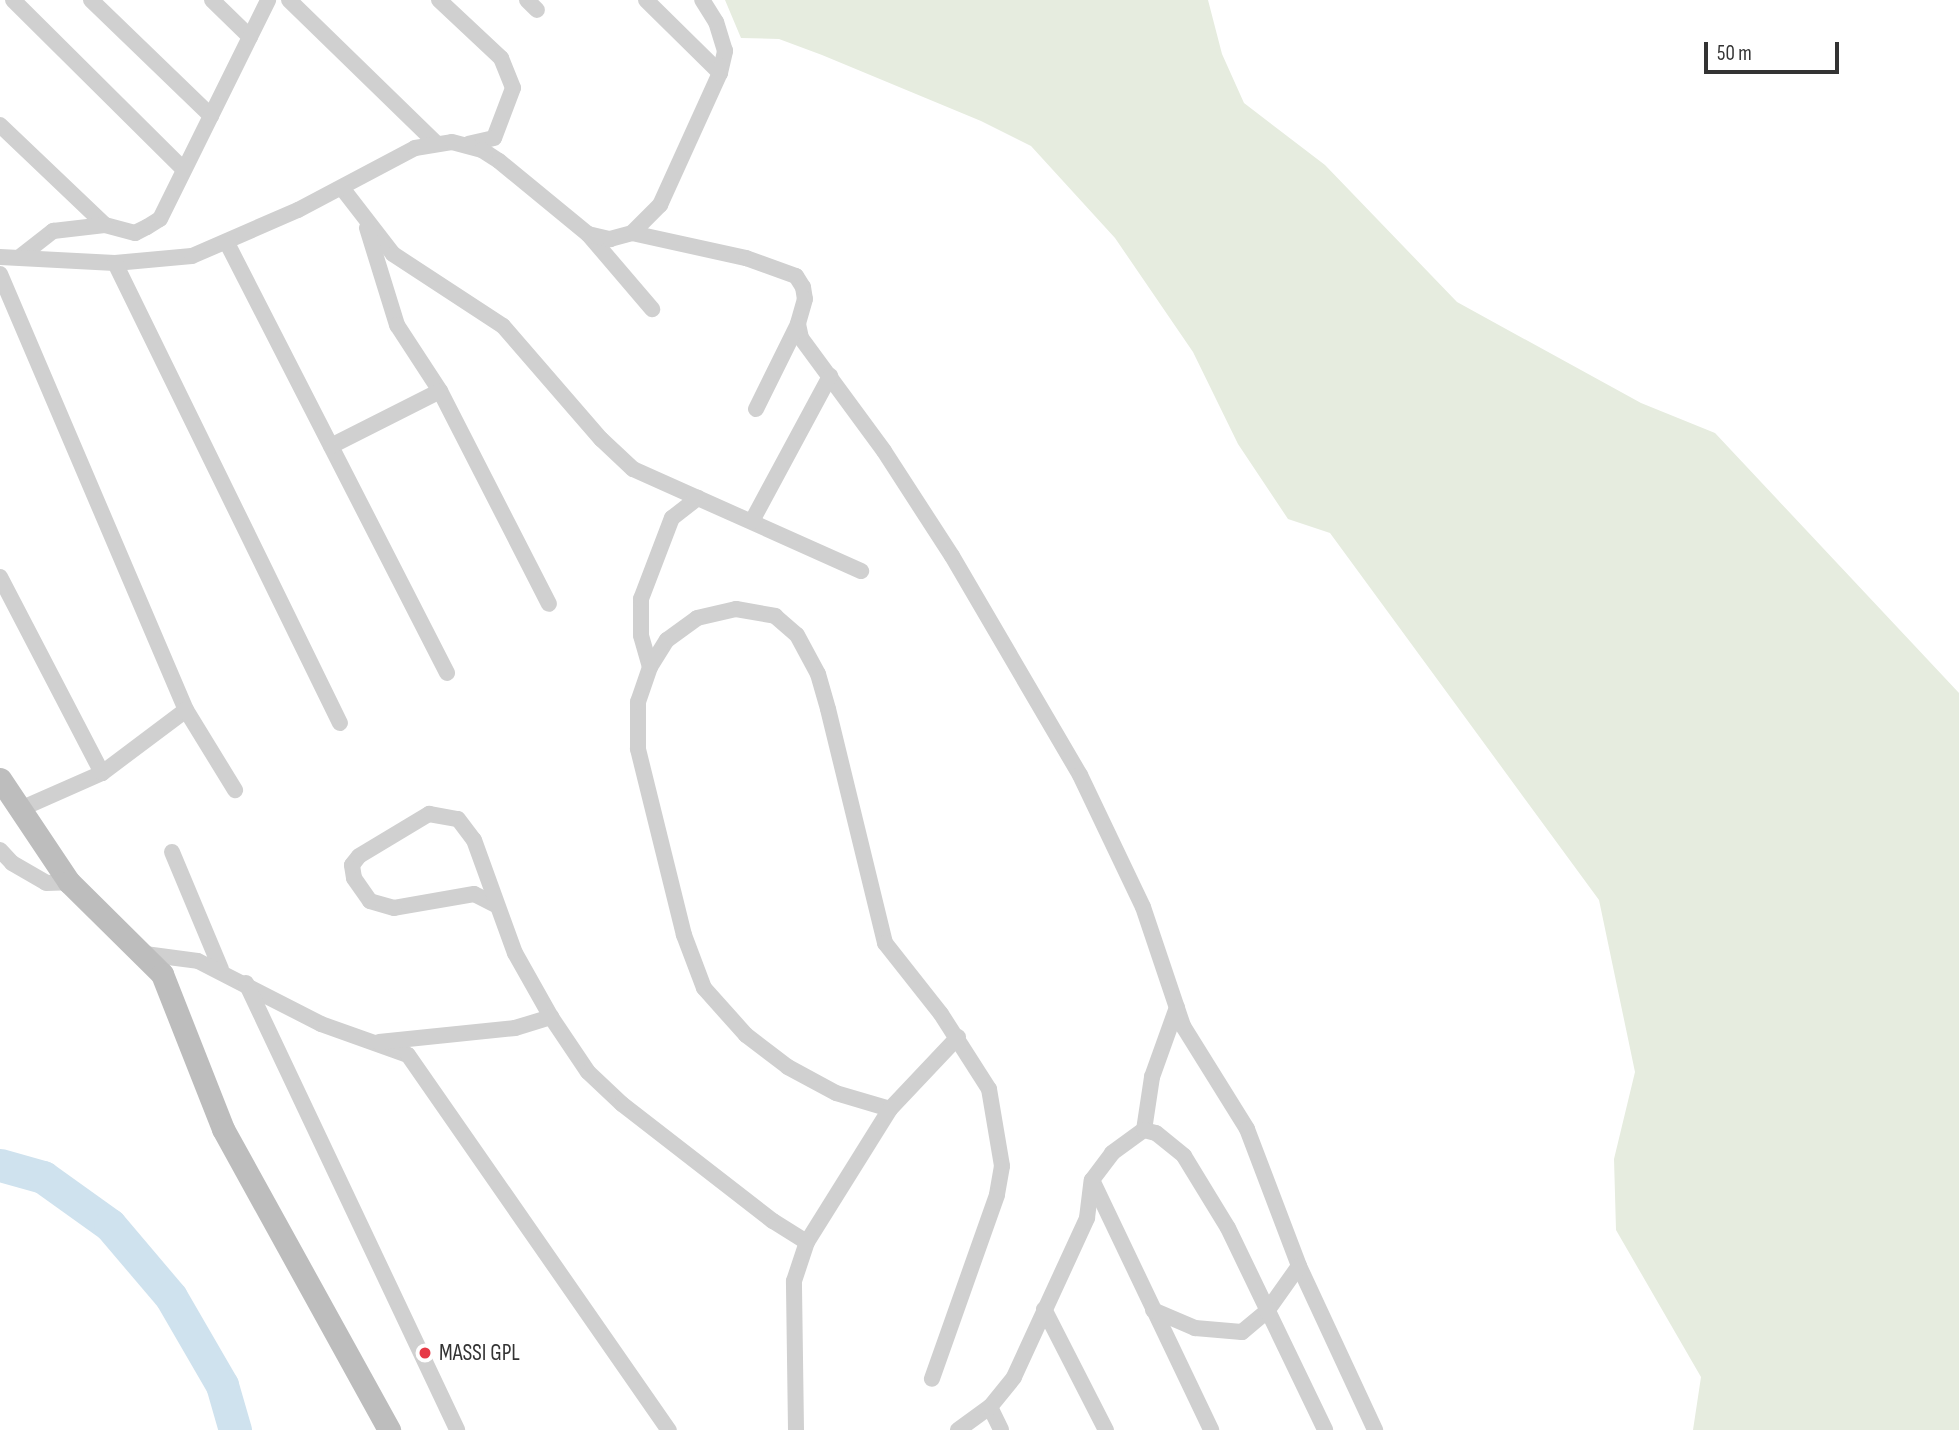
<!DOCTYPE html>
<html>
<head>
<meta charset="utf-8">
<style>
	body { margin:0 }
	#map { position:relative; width:1959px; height:1430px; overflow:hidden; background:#fff; font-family:"Sofia Sans Condensed",sans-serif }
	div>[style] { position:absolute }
	.green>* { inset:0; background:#e6ecdf }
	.river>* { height:33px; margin:-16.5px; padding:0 16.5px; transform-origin:16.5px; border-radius:16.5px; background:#cfe2ee }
	.street>* { height:16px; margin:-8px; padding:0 8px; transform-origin:8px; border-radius:8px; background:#d0d0d0 }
	.secondary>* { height:23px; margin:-11.5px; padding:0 11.5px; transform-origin:11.5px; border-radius:11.5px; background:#bdbdbd }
	.dots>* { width:19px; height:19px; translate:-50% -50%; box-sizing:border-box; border:4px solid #fff; border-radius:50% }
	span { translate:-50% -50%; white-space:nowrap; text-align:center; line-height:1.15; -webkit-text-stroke:7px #fff; paint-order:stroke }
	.poi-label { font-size:23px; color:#333 }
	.left { translate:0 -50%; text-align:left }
	.scale { position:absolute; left:1704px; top:42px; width:135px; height:32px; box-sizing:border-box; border:4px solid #333; border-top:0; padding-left:9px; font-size:21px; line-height:24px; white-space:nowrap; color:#333; -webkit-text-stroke:5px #fff; paint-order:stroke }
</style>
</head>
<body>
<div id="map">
	<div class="green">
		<i style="clip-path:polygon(725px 0,1208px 0,1222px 54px,1244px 103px,1325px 165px,1457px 302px,1641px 403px,1715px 433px,1959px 693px,1959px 1430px,1693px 1430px,1701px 1377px,1616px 1230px,1614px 1159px,1635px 1072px,1599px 900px,1330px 533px,1288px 519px,1238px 444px,1193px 352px,1115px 238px,1031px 146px,981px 121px,822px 55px,779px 39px,741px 38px)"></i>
	</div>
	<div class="river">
		<i style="left:0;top:1165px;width:45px;rotate:15.6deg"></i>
		<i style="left:43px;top:1177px;width:82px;rotate:35.6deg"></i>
		<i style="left:110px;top:1225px;width:94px;rotate:49.7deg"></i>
		<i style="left:171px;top:1297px;width:102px;rotate:59.9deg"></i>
		<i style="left:222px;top:1385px;width:47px;rotate:73.9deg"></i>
	</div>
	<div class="street">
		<i style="left:13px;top:0;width:240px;rotate:44.8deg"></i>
		<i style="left:91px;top:0;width:167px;rotate:44deg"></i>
		<i style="left:212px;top:0;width:53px;rotate:44.2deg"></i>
		<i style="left:289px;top:0;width:205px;rotate:44.2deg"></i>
		<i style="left:439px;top:0;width:85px;rotate:43.1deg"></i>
		<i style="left:501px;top:58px;width:32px;rotate:68deg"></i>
		<i style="left:513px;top:88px;width:53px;rotate:110.8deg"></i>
		<i style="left:494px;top:138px;width:26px;rotate:167deg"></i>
		<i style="left:527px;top:0;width:14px;rotate:45deg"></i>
		<i style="left:646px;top:0;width:104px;rotate:44.6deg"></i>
		<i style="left:0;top:125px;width:145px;rotate:43.6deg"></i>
		<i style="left:105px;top:225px;width:31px;rotate:15deg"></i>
		<i style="left:135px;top:233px;width:13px;rotate:-27deg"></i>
		<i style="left:147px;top:227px;width:15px;rotate:-32deg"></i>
		<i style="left:160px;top:219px;width:244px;rotate:-63.7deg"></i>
		<i style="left:342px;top:188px;width:83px;rotate:52.3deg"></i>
		<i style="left:393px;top:254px;width:131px;rotate:33.2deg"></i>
		<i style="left:503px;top:326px;width:150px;rotate:49.1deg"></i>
		<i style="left:601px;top:439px;width:44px;rotate:43.2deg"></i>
		<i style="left:633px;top:469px;width:250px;rotate:24.1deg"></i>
		<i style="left:367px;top:228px;width:102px;rotate:72.8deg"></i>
		<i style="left:397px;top:325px;width:79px;rotate:56.9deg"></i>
		<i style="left:440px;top:391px;width:239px;rotate:62.9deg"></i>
		<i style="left:632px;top:233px;width:117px;rotate:12.4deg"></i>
		<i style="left:746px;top:258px;width:53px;rotate:19.8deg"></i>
		<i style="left:796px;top:276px;width:13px;rotate:58deg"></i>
		<i style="left:803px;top:287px;width:12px;rotate:81deg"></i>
		<i style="left:805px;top:299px;width:26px;rotate:106deg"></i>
		<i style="left:798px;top:324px;width:14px;rotate:78deg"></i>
		<i style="left:801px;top:338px;width:140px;rotate:53.7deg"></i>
		<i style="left:884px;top:451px;width:125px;rotate:57.1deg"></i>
		<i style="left:952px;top:556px;width:254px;rotate:59.7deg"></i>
		<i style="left:1080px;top:775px;width:146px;rotate:64.5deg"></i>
		<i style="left:1143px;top:907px;width:126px;rotate:71.4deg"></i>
		<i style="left:1183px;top:1026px;width:121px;rotate:58.1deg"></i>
		<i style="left:1247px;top:1129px;width:147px;rotate:69.2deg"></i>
		<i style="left:1299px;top:1266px;width:181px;rotate:65.1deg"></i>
		<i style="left:588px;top:234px;width:99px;rotate:49.5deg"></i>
		<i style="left:227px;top:243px;width:483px;rotate:62.9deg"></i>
		<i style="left:21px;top:256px;width:41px;rotate:-38deg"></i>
		<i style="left:53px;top:231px;width:52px;rotate:-6.6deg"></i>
		<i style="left:0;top:257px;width:115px;rotate:3deg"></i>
		<i style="left:115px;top:263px;width:77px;rotate:-5.2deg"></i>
		<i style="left:192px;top:256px;width:116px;rotate:-23.5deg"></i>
		<i style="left:298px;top:210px;width:132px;rotate:-27.9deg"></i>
		<i style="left:415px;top:148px;width:37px;rotate:-9deg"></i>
		<i style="left:452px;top:142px;width:31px;rotate:15deg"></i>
		<i style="left:482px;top:150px;width:20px;rotate:33deg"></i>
		<i style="left:499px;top:161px;width:115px;rotate:39.4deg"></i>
		<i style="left:588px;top:234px;width:23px;rotate:13deg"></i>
		<i style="left:610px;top:239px;width:23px;rotate:-15deg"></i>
		<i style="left:632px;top:233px;width:40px;rotate:-45deg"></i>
		<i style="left:660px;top:205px;width:145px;rotate:-65.6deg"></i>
		<i style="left:720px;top:73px;width:23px;rotate:-77deg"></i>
		<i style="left:725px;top:51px;width:30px;rotate:-107deg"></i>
		<i style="left:716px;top:22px;width:26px;rotate:-122deg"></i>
		<i style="left:115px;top:263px;width:512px;rotate:63.94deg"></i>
		<i style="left:0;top:274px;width:474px;rotate:66.9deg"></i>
		<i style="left:186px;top:710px;width:105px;rotate:143.1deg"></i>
		<i style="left:102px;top:773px;width:92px;rotate:156.2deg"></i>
		<i style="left:756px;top:409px;width:95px;rotate:-63.7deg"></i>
		<i style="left:331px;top:446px;width:122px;rotate:-26.8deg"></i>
		<i style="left:752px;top:521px;width:165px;rotate:-61.7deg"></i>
		<i style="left:0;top:577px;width:221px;rotate:62.5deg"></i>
		<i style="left:650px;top:667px;width:33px;rotate:-106deg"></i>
		<i style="left:641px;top:635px;width:36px;rotate:-90deg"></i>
		<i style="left:641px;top:599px;width:87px;rotate:-69.1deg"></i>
		<i style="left:672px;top:518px;width:33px;rotate:-38deg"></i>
		<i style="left:186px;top:710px;width:94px;rotate:58.5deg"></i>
		<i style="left:0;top:850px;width:18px;rotate:47deg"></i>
		<i style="left:12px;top:863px;width:39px;rotate:30deg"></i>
		<i style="left:46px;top:883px;width:23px;rotate:-2deg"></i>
		<i style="left:172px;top:852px;width:127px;rotate:67.3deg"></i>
		<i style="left:494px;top:904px;width:22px;rotate:-153deg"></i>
		<i style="left:474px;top:894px;width:81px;rotate:170.1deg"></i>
		<i style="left:394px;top:908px;width:25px;rotate:-164deg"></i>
		<i style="left:370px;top:901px;width:28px;rotate:-125deg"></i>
		<i style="left:354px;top:878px;width:13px;rotate:-99deg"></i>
		<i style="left:352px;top:865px;width:11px;rotate:-52deg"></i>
		<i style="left:359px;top:856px;width:82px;rotate:-31deg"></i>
		<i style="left:429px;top:814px;width:29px;rotate:10deg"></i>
		<i style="left:458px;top:819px;width:26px;rotate:53deg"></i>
		<i style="left:474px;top:840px;width:120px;rotate:70.1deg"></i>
		<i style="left:515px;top:953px;width:73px;rotate:60.6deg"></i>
		<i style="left:145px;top:954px;width:53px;rotate:7.5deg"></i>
		<i style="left:198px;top:961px;width:138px;rotate:27.1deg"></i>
		<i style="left:321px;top:1024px;width:92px;rotate:19.6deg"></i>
		<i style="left:408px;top:1055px;width:457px;rotate:55.2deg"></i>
		<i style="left:246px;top:983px;width:494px;rotate:64.7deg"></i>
		<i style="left:379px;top:1042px;width:137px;rotate:-5.9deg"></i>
		<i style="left:515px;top:1028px;width:38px;rotate:-17deg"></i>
		<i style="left:551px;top:1017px;width:66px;rotate:56.1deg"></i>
		<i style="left:588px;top:1072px;width:47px;rotate:43.3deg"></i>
		<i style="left:622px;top:1104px;width:191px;rotate:37.8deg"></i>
		<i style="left:773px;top:1221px;width:40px;rotate:32deg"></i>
		<i style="left:890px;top:1109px;width:56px;rotate:-163.5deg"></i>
		<i style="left:836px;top:1093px;width:55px;rotate:-151.6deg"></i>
		<i style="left:788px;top:1067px;width:53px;rotate:-142.7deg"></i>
		<i style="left:746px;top:1035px;width:63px;rotate:-131.8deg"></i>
		<i style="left:704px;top:988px;width:57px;rotate:-110.7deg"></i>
		<i style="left:684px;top:935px;width:192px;rotate:-103.9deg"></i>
		<i style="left:638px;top:749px;width:47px;rotate:-90deg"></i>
		<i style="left:638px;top:702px;width:37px;rotate:-71deg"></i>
		<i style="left:650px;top:667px;width:32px;rotate:-58deg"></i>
		<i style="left:667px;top:640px;width:37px;rotate:-36deg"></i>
		<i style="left:697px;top:618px;width:40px;rotate:-13deg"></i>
		<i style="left:736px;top:609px;width:40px;rotate:10deg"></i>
		<i style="left:775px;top:616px;width:29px;rotate:41deg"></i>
		<i style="left:797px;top:635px;width:44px;rotate:61.7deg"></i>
		<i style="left:818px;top:674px;width:36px;rotate:74deg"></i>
		<i style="left:828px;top:709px;width:241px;rotate:76.3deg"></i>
		<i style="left:885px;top:943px;width:90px;rotate:51.7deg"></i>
		<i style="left:941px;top:1014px;width:89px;rotate:57.4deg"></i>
		<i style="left:989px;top:1089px;width:78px;rotate:80.4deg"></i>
		<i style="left:1002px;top:1166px;width:29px;rotate:100deg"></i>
		<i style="left:997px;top:1195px;width:195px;rotate:109.5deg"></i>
		<i style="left:1144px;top:1130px;width:54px;rotate:-81.4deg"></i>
		<i style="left:1152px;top:1077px;width:74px;rotate:-70.3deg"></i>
		<i style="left:1092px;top:1180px;width:277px;rotate:64.5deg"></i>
		<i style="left:1044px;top:1309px;width:136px;rotate:62.9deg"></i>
		<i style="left:1153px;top:1310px;width:46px;rotate:23.2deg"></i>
		<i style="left:1195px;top:1328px;width:47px;rotate:4.9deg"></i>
		<i style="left:1242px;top:1332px;width:33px;rotate:-40deg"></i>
		<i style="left:1267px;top:1311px;width:55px;rotate:-54.6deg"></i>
		<i style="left:990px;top:1407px;width:25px;rotate:64deg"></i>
		<i style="left:796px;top:1430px;width:149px;rotate:-90.8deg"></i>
		<i style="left:794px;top:1281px;width:41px;rotate:-71.6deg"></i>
		<i style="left:807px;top:1242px;width:157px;rotate:-58deg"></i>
		<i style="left:890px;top:1109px;width:99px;rotate:-46.6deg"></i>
		<i style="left:958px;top:1430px;width:39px;rotate:-36deg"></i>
		<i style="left:990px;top:1407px;width:38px;rotate:-51deg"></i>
		<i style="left:1014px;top:1377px;width:175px;rotate:-65.3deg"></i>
		<i style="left:1087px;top:1218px;width:38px;rotate:-83deg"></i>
		<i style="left:1092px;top:1180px;width:34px;rotate:-53deg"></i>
		<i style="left:1112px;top:1153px;width:39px;rotate:-36deg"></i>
		<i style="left:1144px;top:1130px;width:12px;rotate:14deg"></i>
		<i style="left:1156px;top:1133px;width:36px;rotate:39deg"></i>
		<i style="left:1184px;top:1156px;width:84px;rotate:58.6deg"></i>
		<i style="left:1228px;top:1228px;width:224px;rotate:64.3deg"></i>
	</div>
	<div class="secondary">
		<i style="left:0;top:779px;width:124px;rotate:56.2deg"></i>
		<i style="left:69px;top:882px;width:131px;rotate:44.7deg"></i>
		<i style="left:162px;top:974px;width:167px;rotate:68.5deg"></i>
		<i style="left:223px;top:1129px;width:344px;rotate:61.1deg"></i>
	</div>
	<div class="dots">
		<i style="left:425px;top:1353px;background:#e63946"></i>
	</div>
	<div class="poi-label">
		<span class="left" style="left:439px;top:1353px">MASSI GPL</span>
	</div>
	<div class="scale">50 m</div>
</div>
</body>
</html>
